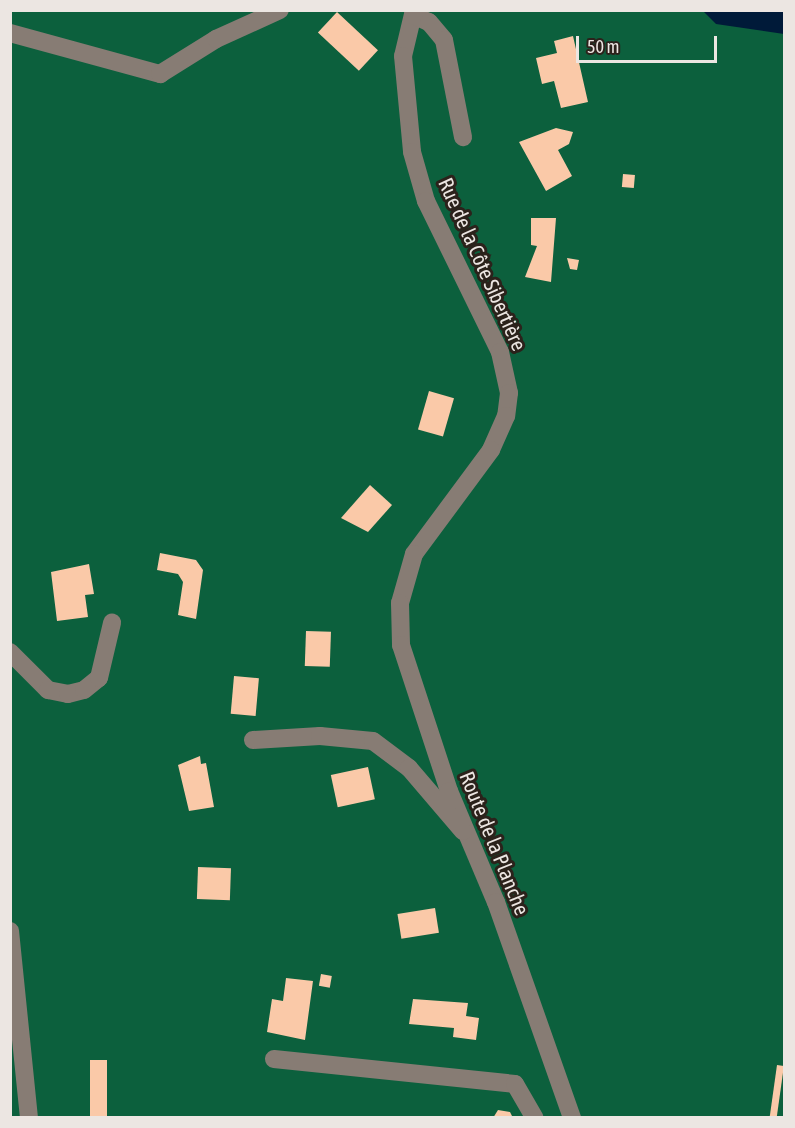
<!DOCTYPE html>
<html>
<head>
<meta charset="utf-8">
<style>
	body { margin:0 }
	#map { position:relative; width:795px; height:1128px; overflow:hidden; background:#352b25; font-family:"Asap Condensed",sans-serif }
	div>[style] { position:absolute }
	.green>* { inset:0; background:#0c603d; transform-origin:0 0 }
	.water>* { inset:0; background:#001a39 }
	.building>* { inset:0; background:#fac9a8; transform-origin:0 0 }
	.minor>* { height:18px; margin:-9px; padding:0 9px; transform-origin:9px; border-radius:9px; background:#877c74 }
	span { translate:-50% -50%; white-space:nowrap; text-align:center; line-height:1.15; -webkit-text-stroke:6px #2b221b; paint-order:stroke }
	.street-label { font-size:21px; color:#ece6e2 }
	.frame { position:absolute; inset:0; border:12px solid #ece6e2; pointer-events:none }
	.scale { position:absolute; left:576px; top:36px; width:141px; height:27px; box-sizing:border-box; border:3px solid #ece6e2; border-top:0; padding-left:8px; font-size:18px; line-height:21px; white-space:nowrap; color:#ece6e2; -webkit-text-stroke:4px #2b221b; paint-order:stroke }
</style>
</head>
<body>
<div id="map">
	<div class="green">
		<i style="left:11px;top:11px;width:773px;height:1106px"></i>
	</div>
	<div class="water">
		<i style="clip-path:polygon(703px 11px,784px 11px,784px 34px,716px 24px)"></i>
	</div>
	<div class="building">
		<i style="left:337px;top:12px;width:56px;height:28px;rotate:43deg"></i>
		<i style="clip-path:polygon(573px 36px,588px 102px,561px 108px,554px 81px,542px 84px,536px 58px,557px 53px,554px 41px)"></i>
		<i style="clip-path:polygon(556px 128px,573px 132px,569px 144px,558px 150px,572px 176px,546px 191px,519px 142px)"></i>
		<i style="left:623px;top:174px;width:12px;height:13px;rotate:5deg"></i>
		<i style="clip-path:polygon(531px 218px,556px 218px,551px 282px,525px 277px,537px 246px,531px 245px)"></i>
		<i style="clip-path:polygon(567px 258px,579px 260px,577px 270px,570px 269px)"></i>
		<i style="left:429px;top:391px;width:26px;height:40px;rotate:16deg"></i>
		<i style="clip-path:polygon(370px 485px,392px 505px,368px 532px,341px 518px)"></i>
		<i style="clip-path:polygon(160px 553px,196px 560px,203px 570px,196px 619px,178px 615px,183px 582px,178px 574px,157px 570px)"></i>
		<i style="clip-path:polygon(89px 564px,94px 594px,85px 595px,88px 617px,57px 621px,51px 572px)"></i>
		<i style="left:306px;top:631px;width:25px;height:35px;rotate:2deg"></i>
		<i style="left:234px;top:676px;width:25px;height:38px;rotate:5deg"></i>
		<i style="clip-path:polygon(200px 756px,201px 764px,206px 763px,214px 807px,189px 811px,178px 765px)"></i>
		<i style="left:368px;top:767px;width:33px;height:38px;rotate:78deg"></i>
		<i style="left:198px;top:867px;width:33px;height:32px;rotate:2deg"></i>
		<i style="left:435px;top:908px;width:25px;height:38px;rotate:81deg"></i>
		<i style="left:321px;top:974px;width:11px;height:12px;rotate:10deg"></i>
		<i style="clip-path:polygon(286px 978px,313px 981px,305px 1040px,267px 1032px,272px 999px,283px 1001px)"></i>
		<i style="clip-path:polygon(413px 999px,468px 1003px,466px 1016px,479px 1018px,476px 1040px,453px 1037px,454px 1028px,409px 1024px)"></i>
		<i style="left:90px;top:1060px;width:17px;height:58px"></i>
		<i style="left:777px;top:1065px;width:7px;height:53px;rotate:8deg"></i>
		<i style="clip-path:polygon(498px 1110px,510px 1112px,513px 1118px,493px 1118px)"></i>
	</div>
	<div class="minor">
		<i style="left:414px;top:10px;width:47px;rotate:103.4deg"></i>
		<i style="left:403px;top:56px;width:96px;rotate:84.6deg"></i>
		<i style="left:412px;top:152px;width:51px;rotate:74.1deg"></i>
		<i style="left:426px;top:201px;width:168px;rotate:63.9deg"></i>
		<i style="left:500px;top:352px;width:42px;rotate:77.6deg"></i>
		<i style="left:509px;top:393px;width:23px;rotate:97deg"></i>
		<i style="left:506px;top:416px;width:37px;rotate:114deg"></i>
		<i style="left:491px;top:450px;width:129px;rotate:126.5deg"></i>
		<i style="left:414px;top:554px;width:51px;rotate:105.9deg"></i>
		<i style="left:400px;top:603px;width:42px;rotate:88.6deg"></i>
		<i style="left:401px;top:645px;width:154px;rotate:71.8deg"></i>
		<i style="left:449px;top:791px;width:121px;rotate:67.1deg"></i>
		<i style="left:496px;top:902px;width:229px;rotate:70.6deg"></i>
		<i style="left:413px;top:15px;width:17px;rotate:24deg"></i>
		<i style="left:429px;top:22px;width:23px;rotate:50deg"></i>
		<i style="left:444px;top:40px;width:99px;rotate:78.9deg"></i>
		<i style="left:10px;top:33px;width:156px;rotate:15.3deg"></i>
		<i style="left:160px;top:74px;width:66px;rotate:-32deg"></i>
		<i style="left:216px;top:39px;width:70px;rotate:-24.4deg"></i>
		<i style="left:10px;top:652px;width:54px;rotate:45deg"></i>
		<i style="left:48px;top:690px;width:20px;rotate:11deg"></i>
		<i style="left:68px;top:694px;width:16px;rotate:-14deg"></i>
		<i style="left:84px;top:690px;width:19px;rotate:-39deg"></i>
		<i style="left:99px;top:678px;width:57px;rotate:-76.7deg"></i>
		<i style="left:253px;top:740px;width:67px;rotate:-3.4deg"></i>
		<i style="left:320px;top:736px;width:53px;rotate:5.4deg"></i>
		<i style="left:373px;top:741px;width:45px;rotate:36.9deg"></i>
		<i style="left:409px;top:768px;width:83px;rotate:49.4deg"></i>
		<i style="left:10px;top:931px;width:188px;rotate:84.2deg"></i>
		<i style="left:274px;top:1059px;width:242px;rotate:5.9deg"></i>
		<i style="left:515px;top:1084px;width:39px;rotate:60deg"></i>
	</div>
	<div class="street-label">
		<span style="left:483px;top:264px;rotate:66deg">Rue de la Côte Sibertière</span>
		<span style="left:495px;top:843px;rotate:68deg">Route de la Planche</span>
	</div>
	<div class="frame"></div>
	<div class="scale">50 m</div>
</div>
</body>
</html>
